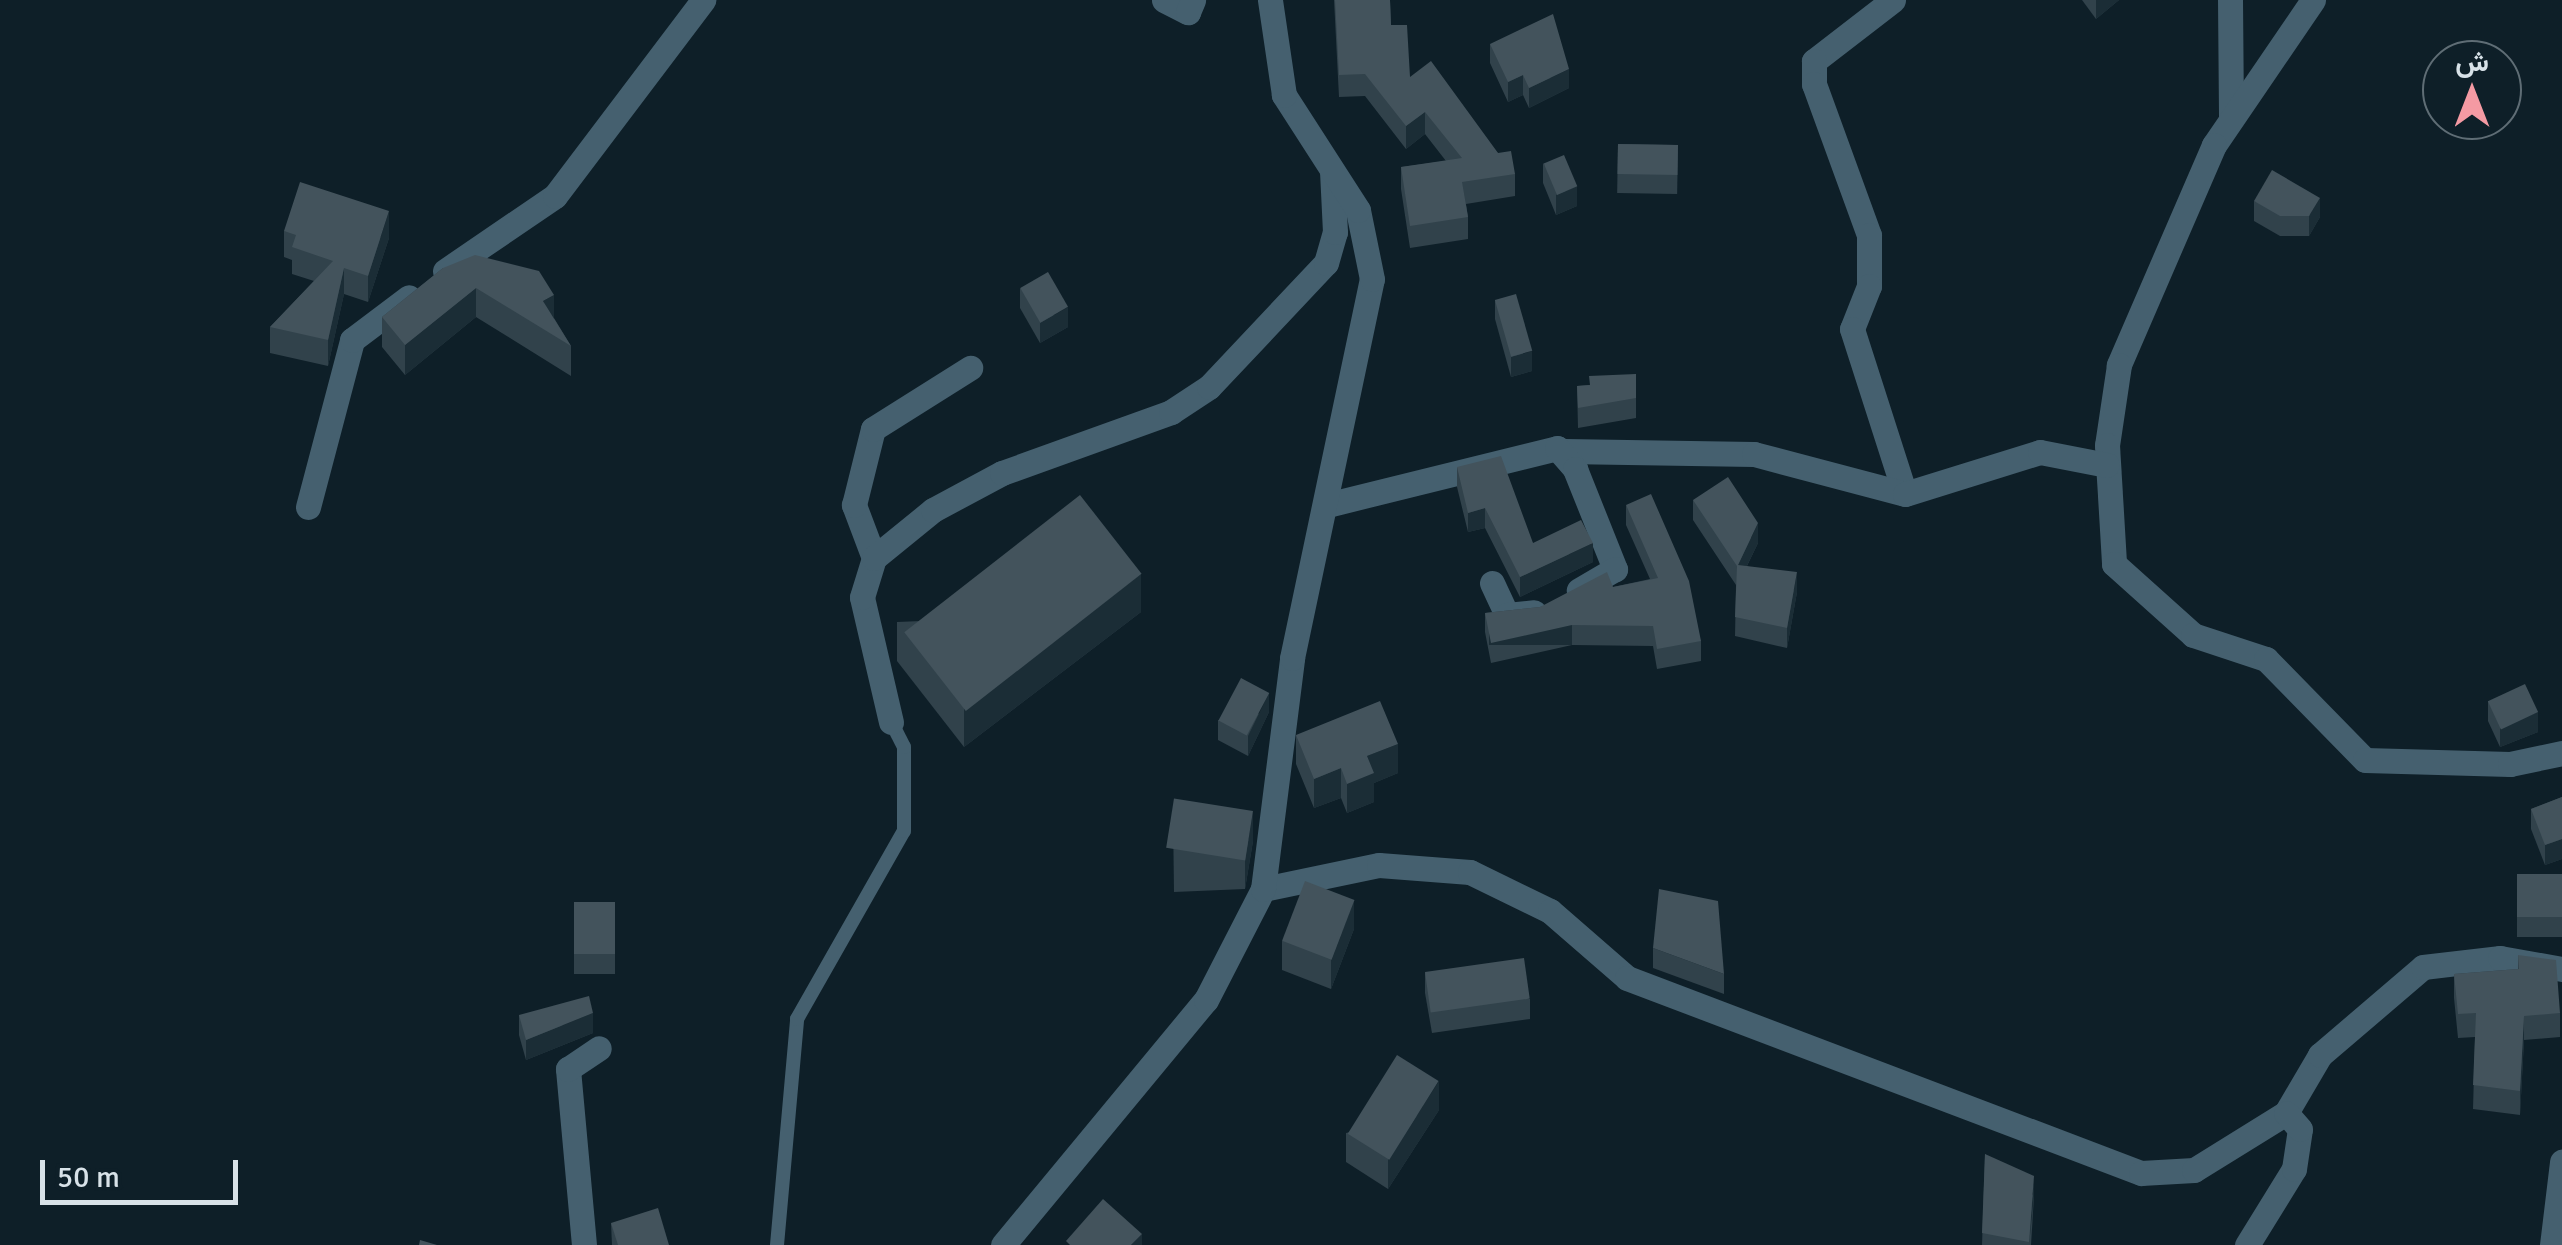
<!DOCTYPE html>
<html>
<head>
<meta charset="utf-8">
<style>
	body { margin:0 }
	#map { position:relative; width:2562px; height:1245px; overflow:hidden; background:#0e1f28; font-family:Signika,Vazirmatn,sans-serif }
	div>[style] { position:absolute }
	.service>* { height:14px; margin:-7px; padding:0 7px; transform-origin:7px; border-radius:7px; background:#45606f }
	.minor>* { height:25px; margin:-12.5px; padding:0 12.5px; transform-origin:12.5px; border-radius:12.5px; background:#45606f }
	.wall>* { inset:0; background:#31424b; transform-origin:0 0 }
	.shaded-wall>* { inset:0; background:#1b2d36; transform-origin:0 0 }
	.building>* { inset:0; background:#43535c; transform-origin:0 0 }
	span { translate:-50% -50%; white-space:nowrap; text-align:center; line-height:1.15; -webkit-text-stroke:9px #0e1f28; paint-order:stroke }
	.north { position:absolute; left:2422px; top:40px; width:100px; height:100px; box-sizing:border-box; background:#0e1f28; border:2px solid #5f6d75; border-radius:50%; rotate:0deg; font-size:28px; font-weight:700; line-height:40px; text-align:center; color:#d8e2e8 }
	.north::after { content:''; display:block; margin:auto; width:35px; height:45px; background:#f49aa3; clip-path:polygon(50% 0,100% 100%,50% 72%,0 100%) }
	.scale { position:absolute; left:40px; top:1160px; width:198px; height:45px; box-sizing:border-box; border:5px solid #d8e2e8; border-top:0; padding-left:12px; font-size:30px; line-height:35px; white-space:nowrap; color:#d8e2e8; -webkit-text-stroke:8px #0e1f28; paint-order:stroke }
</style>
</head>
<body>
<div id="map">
	<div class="service">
		<i style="left:777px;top:1245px;width:227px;rotate:-84.9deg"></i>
		<i style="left:797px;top:1019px;width:216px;rotate:-60.4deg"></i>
		<i style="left:904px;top:831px;width:84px;rotate:-90deg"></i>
		<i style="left:904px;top:747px;width:28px;rotate:-117deg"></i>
	</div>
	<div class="minor">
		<i style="left:1164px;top:0;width:27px;rotate:27deg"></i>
		<i style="left:1188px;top:12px;width:13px;rotate:-67deg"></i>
		<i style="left:1893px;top:0;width:100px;rotate:142.3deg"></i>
		<i style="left:1814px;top:61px;width:23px;rotate:90deg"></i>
		<i style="left:1814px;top:84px;width:161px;rotate:70deg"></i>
		<i style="left:1869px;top:235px;width:51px;rotate:90deg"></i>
		<i style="left:1869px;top:286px;width:46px;rotate:111.6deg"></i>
		<i style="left:1852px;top:329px;width:173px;rotate:72.2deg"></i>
		<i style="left:2230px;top:0;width:119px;rotate:89.5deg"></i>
		<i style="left:2313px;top:0;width:176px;rotate:124.3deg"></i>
		<i style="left:2214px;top:145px;width:240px;rotate:113.4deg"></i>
		<i style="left:2119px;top:365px;width:81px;rotate:98.5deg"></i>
		<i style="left:2107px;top:445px;width:119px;rotate:86.6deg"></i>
		<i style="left:2114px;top:564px;width:106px;rotate:41.9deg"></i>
		<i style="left:2193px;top:635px;width:77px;rotate:18.2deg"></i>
		<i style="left:2266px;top:659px;width:141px;rotate:45.6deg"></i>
		<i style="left:2365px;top:760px;width:145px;rotate:1.6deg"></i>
		<i style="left:2510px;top:764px;width:53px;rotate:-11.9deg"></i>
		<i style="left:445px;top:271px;width:133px;rotate:-34.3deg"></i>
		<i style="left:555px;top:196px;width:246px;rotate:-52.9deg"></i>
		<i style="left:1564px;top:451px;width:190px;rotate:0.9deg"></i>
		<i style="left:1754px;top:454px;width:156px;rotate:14.8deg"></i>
		<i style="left:1905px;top:494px;width:141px;rotate:-17.3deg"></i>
		<i style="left:2040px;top:452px;width:68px;rotate:11deg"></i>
		<i style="left:1327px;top:505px;width:237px;rotate:-13.9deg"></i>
		<i style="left:1557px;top:448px;width:28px;rotate:49deg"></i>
		<i style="left:1575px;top:469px;width:108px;rotate:68.2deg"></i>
		<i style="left:1615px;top:569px;width:42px;rotate:149.7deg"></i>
		<i style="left:308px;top:507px;width:173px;rotate:-75.2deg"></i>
		<i style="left:352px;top:340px;width:71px;rotate:-37deg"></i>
		<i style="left:874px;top:558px;width:57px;rotate:-110.7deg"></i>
		<i style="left:854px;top:505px;width:78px;rotate:-76deg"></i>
		<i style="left:873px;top:429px;width:115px;rotate:-32.2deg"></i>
		<i style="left:1492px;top:583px;width:35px;rotate:65deg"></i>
		<i style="left:1507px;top:615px;width:27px;rotate:-6deg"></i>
		<i style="left:891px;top:722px;width:128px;rotate:-103.1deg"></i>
		<i style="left:862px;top:597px;width:41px;rotate:-72.9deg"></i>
		<i style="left:874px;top:558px;width:76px;rotate:-39.1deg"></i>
		<i style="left:933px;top:510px;width:78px;rotate:-28.2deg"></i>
		<i style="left:1002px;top:473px;width:180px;rotate:-19.8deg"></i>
		<i style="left:1171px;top:412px;width:45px;rotate:-33.3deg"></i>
		<i style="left:1209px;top:387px;width:170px;rotate:-46.7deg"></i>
		<i style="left:1326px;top:263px;width:32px;rotate:-74deg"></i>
		<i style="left:1335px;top:232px;width:61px;rotate:-92.8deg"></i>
		<i style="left:1263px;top:889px;width:118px;rotate:-11.7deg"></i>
		<i style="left:1379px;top:865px;width:91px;rotate:4.4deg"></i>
		<i style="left:1470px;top:872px;width:89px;rotate:26deg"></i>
		<i style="left:1550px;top:911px;width:102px;rotate:41deg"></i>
		<i style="left:1627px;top:978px;width:550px;rotate:20.78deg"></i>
		<i style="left:2141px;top:1173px;width:53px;rotate:-3.2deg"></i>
		<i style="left:2194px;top:1170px;width:108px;rotate:-31.8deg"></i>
		<i style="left:2286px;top:1113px;width:67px;rotate:-59.6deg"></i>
		<i style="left:2320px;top:1055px;width:135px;rotate:-40.5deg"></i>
		<i style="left:2423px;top:967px;width:78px;rotate:-6.7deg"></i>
		<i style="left:2500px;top:958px;width:63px;rotate:10.1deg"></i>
		<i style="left:584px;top:1245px;width:177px;rotate:-95.2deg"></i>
		<i style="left:568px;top:1069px;width:37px;rotate:-34deg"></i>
		<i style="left:1003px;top:1245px;width:318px;rotate:-50.4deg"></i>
		<i style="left:1206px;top:1000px;width:125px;rotate:-62.8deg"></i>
		<i style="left:1263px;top:889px;width:233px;rotate:-82.8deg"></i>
		<i style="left:1292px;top:658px;width:387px;rotate:-78.1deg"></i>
		<i style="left:1372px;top:279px;width:70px;rotate:-101.5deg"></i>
		<i style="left:1358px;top:210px;width:137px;rotate:-122.8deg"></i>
		<i style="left:1284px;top:95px;width:96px;rotate:-98.4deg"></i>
		<i style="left:2247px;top:1245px;width:89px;rotate:-58.3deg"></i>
		<i style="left:2294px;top:1169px;width:40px;rotate:-81.5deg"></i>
		<i style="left:2300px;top:1129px;width:21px;rotate:-131deg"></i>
		<i style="left:2552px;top:1245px;width:84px;rotate:-83.1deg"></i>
	</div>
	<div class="wall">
		<i style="clip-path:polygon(1334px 0,1390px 0,1391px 25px,1410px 77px,1498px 153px,1515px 174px,1515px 196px,1466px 204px,1468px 217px,1468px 239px,1410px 248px,1401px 189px,1401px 167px,1446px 161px,1425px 134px,1406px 149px,1365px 96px,1339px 97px)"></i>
		<i style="clip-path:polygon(2082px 0,2119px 0,2096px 19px)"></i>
		<i style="clip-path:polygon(1490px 44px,1569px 88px,1529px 108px,1523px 95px,1508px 102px,1490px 63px)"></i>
		<i style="left:1618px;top:144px;width:60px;height:49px;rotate:1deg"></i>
		<i style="clip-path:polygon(1543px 163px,1577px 206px,1556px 215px,1543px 183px)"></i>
		<i style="clip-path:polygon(2254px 201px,2320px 217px,2309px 236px,2280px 236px,2254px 221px)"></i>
		<i style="clip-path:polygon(284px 231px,389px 238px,368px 302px,344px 294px,328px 366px,270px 353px,270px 327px,314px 281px,292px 274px,292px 260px,284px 257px)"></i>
		<i style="clip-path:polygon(443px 268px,554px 318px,571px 346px,571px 376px,476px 317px,405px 375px,382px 347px,382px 317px)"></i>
		<i style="clip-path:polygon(1020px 288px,1068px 327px,1040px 343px,1020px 308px)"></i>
		<i style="clip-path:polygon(1495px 300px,1532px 371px,1511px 377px,1495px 319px)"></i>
		<i style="clip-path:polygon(1636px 374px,1636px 418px,1578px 428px,1577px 386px,1589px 385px)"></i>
		<i style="clip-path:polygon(1457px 467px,1533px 543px,1593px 562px,1520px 597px,1485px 528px,1468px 532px,1457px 487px)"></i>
		<i style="clip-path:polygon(1693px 500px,1758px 543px,1747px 566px,1797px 592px,1787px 648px,1735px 636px,1736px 585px,1693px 520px)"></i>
		<i style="clip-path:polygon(1626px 505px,1701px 641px,1701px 661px,1657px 669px,1653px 646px,1572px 645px,1491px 663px,1485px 632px,1485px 613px,1540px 607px,1613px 587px,1650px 579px,1626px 525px)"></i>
		<i style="clip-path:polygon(1141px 612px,964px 747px,897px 661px,897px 622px)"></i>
		<i style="clip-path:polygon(2488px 701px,2538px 732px,2500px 747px,2488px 721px)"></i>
		<i style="clip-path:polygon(1269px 712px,1248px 756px,1218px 740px,1218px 720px)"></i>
		<i style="clip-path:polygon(1296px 735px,1398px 773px,1374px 783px,1374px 802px,1347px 813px,1341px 798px,1314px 808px,1296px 764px)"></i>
		<i style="clip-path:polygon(2562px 797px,2562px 859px,2545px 865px,2531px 829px,2531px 809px)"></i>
		<i style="clip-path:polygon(1173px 814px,1253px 841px,1245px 889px,1174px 892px)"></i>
		<i style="left:2562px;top:874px;width:63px;height:45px;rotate:90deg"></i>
		<i style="left:574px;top:902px;width:41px;height:72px"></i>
		<i style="clip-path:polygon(1354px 929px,1331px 989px,1282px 970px,1282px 941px)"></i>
		<i style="clip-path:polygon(1653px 948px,1724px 974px,1724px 994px,1653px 968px)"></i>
		<i style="clip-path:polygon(2518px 955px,2560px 1013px,2560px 1037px,2524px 1040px,2520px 1115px,2473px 1109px,2475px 1037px,2458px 1038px,2454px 998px,2454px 974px,2518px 969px)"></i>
		<i style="clip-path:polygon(1425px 973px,1530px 999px,1530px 1019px,1432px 1033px,1425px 993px)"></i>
		<i style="clip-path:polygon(519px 1015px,593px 1033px,526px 1060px,519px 1035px)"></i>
		<i style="clip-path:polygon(1439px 1110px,1388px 1189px,1346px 1162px,1346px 1133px)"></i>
		<i style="clip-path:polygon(1985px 1154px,2034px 1196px,2031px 1245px,1982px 1245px)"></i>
		<i style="clip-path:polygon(611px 1223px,669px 1245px,612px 1245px)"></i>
	</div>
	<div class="shaded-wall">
		<i style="clip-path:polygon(2096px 0,2119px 0,2096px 19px)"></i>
		<i style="clip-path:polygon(1569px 69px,1569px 88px,1529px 108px,1529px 88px)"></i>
		<i style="clip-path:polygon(1523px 75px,1523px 95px,1508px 102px,1508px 82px)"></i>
		<i style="clip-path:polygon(1425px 112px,1425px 134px,1406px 149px,1406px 126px)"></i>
		<i style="clip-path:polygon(1577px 186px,1577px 206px,1556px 215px,1556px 195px)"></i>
		<i style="clip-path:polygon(2320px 198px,2320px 217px,2309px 236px,2309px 216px)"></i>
		<i style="clip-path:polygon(389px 211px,389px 238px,368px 302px,368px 276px)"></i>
		<i style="clip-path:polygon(344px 268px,344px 294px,328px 366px,328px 340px)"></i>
		<i style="clip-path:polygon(476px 288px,476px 317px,405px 375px,405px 345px)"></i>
		<i style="clip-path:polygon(554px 295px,554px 325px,543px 301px)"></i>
		<i style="clip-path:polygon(1068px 307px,1068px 327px,1040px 343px,1040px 323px)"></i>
		<i style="clip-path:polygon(1532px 351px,1532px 371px,1511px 377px,1511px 357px)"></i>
		<i style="clip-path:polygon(1485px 508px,1485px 528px,1468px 532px,1468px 513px)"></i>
		<i style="clip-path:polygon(1758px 523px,1758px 543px,1738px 584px,1738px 565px)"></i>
		<i style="clip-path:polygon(1593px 543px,1593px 562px,1520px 597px,1520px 577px)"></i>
		<i style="clip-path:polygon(1797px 572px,1797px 592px,1787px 648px,1787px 628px)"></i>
		<i style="clip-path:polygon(1141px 574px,1141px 612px,964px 747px,964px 709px)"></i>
		<i style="left:1572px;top:625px;width:20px;height:83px;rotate:90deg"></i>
		<i style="clip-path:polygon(1269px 693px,1269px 712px,1248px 756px,1248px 736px)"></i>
		<i style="clip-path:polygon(2538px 712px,2538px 732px,2500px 747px,2500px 728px)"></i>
		<i style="clip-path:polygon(1398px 744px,1398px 773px,1374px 783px,1374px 802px,1347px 813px,1347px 784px,1367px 756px)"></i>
		<i style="clip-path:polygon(1341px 768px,1341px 798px,1314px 808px,1314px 779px)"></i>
		<i style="clip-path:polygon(1253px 811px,1253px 841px,1245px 889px,1245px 860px)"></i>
		<i style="clip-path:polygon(2562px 839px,2562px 859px,2545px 865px,2545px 845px)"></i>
		<i style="clip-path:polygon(1354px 900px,1354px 929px,1331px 989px,1331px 960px)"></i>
		<i style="clip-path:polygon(593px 1013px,593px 1033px,526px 1060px,526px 1040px)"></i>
		<i style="clip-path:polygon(2524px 1016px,2524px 1040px,2520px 1115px,2520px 1091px)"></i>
		<i style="clip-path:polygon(1439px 1081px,1439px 1110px,1388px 1189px,1388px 1160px)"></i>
		<i style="clip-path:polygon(2034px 1176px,2034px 1196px,2029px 1245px)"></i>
		<i style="clip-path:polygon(1142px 1234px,1142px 1245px,1131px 1245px)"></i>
	</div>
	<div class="building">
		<i style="clip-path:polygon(1335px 0,1390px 0,1391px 25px,1407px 25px,1410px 77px,1431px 61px,1498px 153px,1511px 151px,1515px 174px,1462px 182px,1468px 217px,1410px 226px,1401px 167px,1462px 158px,1425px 112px,1406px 126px,1365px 74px,1339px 75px)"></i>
		<i style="clip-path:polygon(1553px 14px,1569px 69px,1529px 88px,1523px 75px,1508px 82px,1490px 44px)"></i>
		<i style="left:1618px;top:144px;width:60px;height:30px;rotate:1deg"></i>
		<i style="left:1564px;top:155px;width:34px;height:22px;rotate:67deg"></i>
		<i style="clip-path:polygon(2272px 170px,2320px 198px,2309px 216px,2280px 216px,2254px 201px)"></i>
		<i style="clip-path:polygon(300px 182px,389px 211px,368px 276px,344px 268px,328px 340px,270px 327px,333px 261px,292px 247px,296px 235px,284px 231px)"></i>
		<i style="clip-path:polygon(475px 255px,539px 271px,554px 295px,543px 301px,571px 346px,476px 288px,405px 345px,382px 317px,443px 268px)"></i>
		<i style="left:1048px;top:272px;width:40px;height:32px;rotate:60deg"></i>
		<i style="left:1516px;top:294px;width:59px;height:22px;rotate:74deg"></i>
		<i style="clip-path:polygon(1636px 374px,1636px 398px,1578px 408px,1577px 386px,1590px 385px,1589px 376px)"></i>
		<i style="clip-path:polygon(1501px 456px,1533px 543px,1581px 520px,1593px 543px,1520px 577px,1485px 508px,1468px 513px,1457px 467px)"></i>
		<i style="clip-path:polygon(1728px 477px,1758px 523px,1738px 565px,1797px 572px,1787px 628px,1735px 617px,1737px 566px,1693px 500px)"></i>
		<i style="clip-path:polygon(1651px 494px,1689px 581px,1701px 641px,1657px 649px,1653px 626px,1572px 625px,1491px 643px,1485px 613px,1540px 607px,1607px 572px,1613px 587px,1658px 578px,1626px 505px)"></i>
		<i style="left:1080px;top:495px;width:100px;height:223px;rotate:52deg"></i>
		<i style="left:1241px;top:678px;width:32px;height:48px;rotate:28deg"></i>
		<i style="left:2525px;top:684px;width:31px;height:41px;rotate:65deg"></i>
		<i style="clip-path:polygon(1380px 701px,1398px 744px,1367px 756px,1374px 773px,1347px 784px,1341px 768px,1314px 779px,1296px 735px)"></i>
		<i style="clip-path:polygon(2562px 797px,2562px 839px,2545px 845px,2531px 809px)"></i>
		<i style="left:1253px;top:811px;width:50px;height:80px;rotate:99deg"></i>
		<i style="left:2562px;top:874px;width:43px;height:45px;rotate:90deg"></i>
		<i style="left:1305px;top:881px;width:53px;height:64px;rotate:21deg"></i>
		<i style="clip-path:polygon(1659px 889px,1718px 901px,1724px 974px,1653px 948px)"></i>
		<i style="left:574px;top:902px;width:41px;height:52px"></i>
		<i style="clip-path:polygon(2518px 955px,2556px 960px,2560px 1013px,2524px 1016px,2520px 1091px,2473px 1085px,2476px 1013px,2458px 1014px,2454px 974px,2519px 969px)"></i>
		<i style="left:1524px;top:958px;width:41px;height:100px;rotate:82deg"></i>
		<i style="clip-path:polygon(589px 996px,593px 1013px,526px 1040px,519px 1015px)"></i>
		<i style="left:1397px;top:1055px;width:49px;height:93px;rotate:32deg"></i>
		<i style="clip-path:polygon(1985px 1154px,2034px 1176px,2029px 1242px,1982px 1233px)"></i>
		<i style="clip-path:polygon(1103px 1199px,1142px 1234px,1131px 1245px,1070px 1245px,1066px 1241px)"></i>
		<i style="clip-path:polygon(658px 1208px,669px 1245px,618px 1245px,611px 1223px)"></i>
		<i style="clip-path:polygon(420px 1240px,437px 1245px,419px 1245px)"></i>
	</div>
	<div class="north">ش</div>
	<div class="scale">50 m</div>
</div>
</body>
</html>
